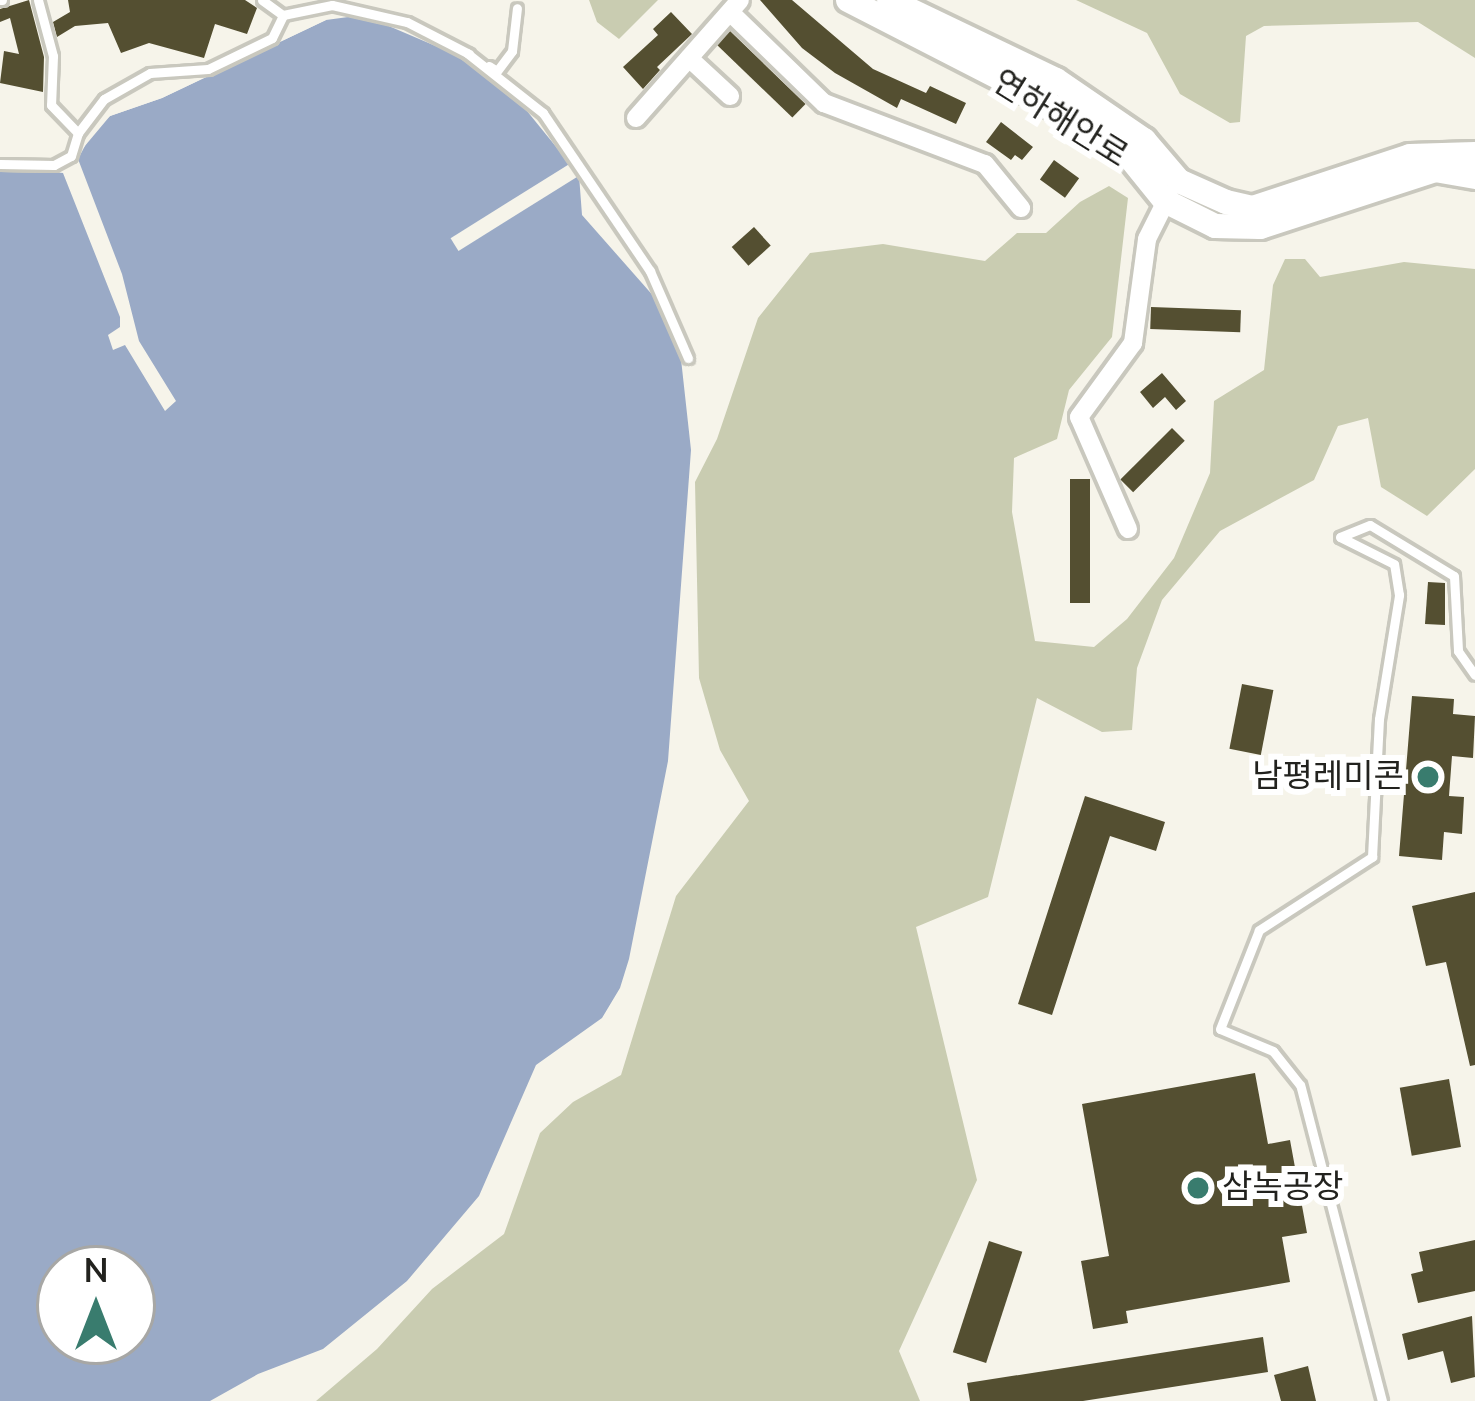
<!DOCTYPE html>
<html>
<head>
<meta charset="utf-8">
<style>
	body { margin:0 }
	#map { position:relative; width:1475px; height:1401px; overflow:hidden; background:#f6f4ea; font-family:"Nunito Sans","Noto Sans KR",sans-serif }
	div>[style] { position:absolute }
	.green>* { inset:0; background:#c9ccb1 }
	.water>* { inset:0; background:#9aaac6 }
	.pier>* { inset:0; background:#f6f4ea; transform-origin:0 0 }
	.building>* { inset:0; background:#544f31; transform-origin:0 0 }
	.roads { filter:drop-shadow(3px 0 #c9c8be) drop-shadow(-3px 0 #c9c8be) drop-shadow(0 3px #c9c8be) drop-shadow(0 -3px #c9c8be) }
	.lane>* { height:9px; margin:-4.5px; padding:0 4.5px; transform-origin:4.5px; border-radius:4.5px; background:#fff }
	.street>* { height:18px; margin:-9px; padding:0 9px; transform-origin:9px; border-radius:9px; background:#fff }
	.secondary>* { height:24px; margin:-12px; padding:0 12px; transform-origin:12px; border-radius:12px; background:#fff }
	.dots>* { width:33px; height:33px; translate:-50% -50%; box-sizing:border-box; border:6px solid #fff; border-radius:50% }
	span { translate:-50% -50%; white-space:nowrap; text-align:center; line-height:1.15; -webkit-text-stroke:12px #fff; paint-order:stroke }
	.street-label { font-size:33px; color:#22221e }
	.poi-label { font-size:33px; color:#22221e }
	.right { translate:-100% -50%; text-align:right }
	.left { translate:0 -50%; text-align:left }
	.north { position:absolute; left:36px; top:1245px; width:120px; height:120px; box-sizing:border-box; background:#fff; border:3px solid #a7a7a5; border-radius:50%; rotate:0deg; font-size:33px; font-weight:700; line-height:48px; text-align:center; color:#22221e }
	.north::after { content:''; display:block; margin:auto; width:42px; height:54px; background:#397c6e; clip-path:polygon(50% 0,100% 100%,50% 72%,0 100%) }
</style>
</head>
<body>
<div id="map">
	<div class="green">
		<i style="clip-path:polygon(589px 0,658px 0,619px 39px,597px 22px)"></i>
		<i style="clip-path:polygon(1076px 0,1475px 0,1475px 58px,1418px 22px,1264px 26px,1246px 36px,1240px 122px,1230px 123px,1180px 94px,1147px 33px)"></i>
		<i style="clip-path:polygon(1109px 186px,1128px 198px,1112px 337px,1069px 390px,1057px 439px,1014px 458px,1012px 512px,1035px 641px,1094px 647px,1127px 619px,1174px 558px,1210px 473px,1214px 401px,1264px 370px,1273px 285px,1285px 259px,1305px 259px,1320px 277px,1404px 262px,1475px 269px,1475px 469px,1427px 516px,1381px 487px,1368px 418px,1338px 426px,1314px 480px,1220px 531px,1162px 600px,1137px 668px,1132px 730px,1102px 732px,1037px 698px,988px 897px,916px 927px,977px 1180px,899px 1351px,920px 1401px,316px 1401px,377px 1349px,432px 1289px,504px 1234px,540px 1133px,573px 1102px,621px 1075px,676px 896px,749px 801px,720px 750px,699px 678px,695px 482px,717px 439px,758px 318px,810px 253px,883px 244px,985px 261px,1017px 233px,1046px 233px,1080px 202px)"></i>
	</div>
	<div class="water">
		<i style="clip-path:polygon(evenodd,363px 15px,459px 56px,518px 100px,579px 175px,582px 215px,656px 299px,681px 359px,691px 450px,668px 761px,629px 959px,620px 988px,602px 1018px,536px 1065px,479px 1196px,407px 1281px,323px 1349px,258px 1374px,210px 1401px,0 1401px,0 167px,63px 172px,110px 116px,162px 98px,326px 20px,363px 15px,60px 1269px,132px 1269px,132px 1341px,60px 1341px,60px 1269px)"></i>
	</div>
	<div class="pier">
		<i style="clip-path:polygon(313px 19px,326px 20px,162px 98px,110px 116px,94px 129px,78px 159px,122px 274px,139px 341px,176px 401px,165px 411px,125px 345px,113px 350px,108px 335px,120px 327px,120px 317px,63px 173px,33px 170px,33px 164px,61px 166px,77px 150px,90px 125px,108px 110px,160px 93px)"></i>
		<i style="left:571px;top:163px;width:15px;height:142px;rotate:58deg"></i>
	</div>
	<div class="building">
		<i style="clip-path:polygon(29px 0,44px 57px,43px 92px,0 83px,4px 51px,19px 54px,10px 18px,0 22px,0 9px)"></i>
		<i style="clip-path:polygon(68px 0,245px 0,257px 8px,247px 34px,215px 24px,204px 58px,149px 43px,121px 53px,108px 23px,75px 26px,57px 37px,53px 22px,70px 12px)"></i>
		<i style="clip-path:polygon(760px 0,792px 0,873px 69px,926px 93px,930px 86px,966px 103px,956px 124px,901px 99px,897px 108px,835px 73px,802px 48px)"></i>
		<i style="clip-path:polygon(671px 12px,692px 34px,657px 67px,660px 70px,643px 89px,623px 67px,658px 35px,653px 29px)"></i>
		<i style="left:730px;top:31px;width:105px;height:19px;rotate:44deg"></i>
		<i style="clip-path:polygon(1001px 122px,1033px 147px,1022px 160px,1015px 155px,1011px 160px,986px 142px)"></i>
		<i style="left:1054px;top:160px;width:31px;height:24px;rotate:36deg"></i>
		<i style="left:754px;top:227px;width:25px;height:30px;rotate:48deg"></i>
		<i style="left:1151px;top:307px;width:90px;height:22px;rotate:2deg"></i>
		<i style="clip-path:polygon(1162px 373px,1186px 401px,1176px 410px,1165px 397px,1153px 408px,1140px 392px)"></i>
		<i style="left:1172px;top:428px;width:18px;height:73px;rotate:45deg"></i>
		<i style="left:1070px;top:479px;width:20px;height:124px"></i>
		<i style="clip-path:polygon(1428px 582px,1445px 583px,1445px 625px,1425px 624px)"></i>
		<i style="left:1242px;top:684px;width:32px;height:66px;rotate:11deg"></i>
		<i style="clip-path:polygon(1412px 696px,1454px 699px,1453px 714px,1475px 716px,1473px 758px,1452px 756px,1449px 796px,1464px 797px,1462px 834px,1444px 832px,1442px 860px,1399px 856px)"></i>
		<i style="clip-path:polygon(1085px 796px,1165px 822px,1156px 851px,1110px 836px,1052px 1015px,1018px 1004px)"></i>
		<i style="clip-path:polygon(1475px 892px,1475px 1065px,1470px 1066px,1446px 962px,1426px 966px,1412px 906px)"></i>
		<i style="clip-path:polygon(1255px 1073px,1268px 1144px,1290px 1140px,1307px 1233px,1282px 1237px,1290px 1282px,1126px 1311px,1128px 1323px,1093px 1329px,1081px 1261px,1109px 1256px,1082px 1104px)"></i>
		<i style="left:1449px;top:1079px;width:69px;height:50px;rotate:80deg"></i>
		<i style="clip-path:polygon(1475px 1240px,1475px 1291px,1418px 1303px,1411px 1274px,1423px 1271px,1419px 1252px)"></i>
		<i style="left:989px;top:1241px;width:35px;height:117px;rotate:18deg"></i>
		<i style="clip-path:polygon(1472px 1316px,1475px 1377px,1451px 1383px,1443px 1351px,1408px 1360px,1402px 1334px)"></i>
		<i style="clip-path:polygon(1263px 1337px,1268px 1372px,1083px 1401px,970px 1401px,967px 1383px)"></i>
		<i style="clip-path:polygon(1308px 1366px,1316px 1401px,1281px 1401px,1274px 1375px)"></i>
	</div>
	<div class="roads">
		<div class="lane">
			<i style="left:0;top:0;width:2px"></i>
			<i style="left:38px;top:0;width:58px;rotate:75deg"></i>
			<i style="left:53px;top:56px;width:49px;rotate:92.3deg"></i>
			<i style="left:51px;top:105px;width:39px;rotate:46deg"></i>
			<i style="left:262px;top:0;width:26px;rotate:36deg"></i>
			<i style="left:283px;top:15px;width:50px;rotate:-11.5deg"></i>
			<i style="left:332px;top:5px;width:77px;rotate:12.8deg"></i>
			<i style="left:407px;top:22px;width:70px;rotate:27.3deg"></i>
			<i style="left:467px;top:53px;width:97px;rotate:38.3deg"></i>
			<i style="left:543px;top:113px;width:191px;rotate:55.9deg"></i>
			<i style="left:650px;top:271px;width:95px;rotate:66.4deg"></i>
			<i style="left:489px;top:66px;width:9px;rotate:32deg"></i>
			<i style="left:497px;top:71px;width:25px;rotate:-53deg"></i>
			<i style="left:512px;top:51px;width:43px;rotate:-83.4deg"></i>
			<i style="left:0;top:164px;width:54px;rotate:1.1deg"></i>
			<i style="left:54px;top:165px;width:19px;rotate:-28deg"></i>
			<i style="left:71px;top:156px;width:24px;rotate:-73deg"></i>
			<i style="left:78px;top:133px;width:43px;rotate:-52.6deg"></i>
			<i style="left:104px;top:99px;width:53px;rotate:-29.5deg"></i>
			<i style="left:150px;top:73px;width:58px;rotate:-3.9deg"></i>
			<i style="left:208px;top:69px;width:71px;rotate:-25.8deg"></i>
			<i style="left:272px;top:38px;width:25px;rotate:-64deg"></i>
			<i style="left:1382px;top:1401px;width:326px;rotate:-104.5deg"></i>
			<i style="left:1300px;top:1085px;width:43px;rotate:-128.5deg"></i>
			<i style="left:1273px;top:1051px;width:57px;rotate:-157.5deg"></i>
			<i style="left:1220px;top:1029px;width:106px;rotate:-68.5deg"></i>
			<i style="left:1259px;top:930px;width:135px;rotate:-32.9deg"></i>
			<i style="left:1372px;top:857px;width:138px;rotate:-87.1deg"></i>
			<i style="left:1379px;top:719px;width:126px;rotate:-80.8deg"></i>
			<i style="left:1399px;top:595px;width:31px;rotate:-99deg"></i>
			<i style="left:1394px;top:564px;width:60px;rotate:-153.4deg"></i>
			<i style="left:1340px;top:537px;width:32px;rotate:-22deg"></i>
			<i style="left:1370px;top:525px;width:98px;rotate:31.3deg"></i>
			<i style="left:1454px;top:576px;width:75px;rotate:86.9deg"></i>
			<i style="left:1458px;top:651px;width:29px;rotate:55deg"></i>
		</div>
		<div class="street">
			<i style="left:730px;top:12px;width:131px;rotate:44.1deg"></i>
			<i style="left:824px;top:103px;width:172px;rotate:20.8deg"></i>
			<i style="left:985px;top:164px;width:57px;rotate:50.7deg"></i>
			<i style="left:689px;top:58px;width:56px;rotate:42.8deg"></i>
			<i style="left:636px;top:118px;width:157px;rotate:-48.6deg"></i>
			<i style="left:1128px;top:529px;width:122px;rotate:-113.6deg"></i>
			<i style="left:1079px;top:417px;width:92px;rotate:-53.9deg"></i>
			<i style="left:1133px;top:343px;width:105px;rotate:-82.3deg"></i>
			<i style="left:1147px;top:239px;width:49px;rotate:-63.4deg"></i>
		</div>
		<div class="secondary">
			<i style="left:848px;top:0;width:212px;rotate:27.2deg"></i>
			<i style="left:1037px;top:97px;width:107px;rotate:32.3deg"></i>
			<i style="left:1127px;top:154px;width:60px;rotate:51deg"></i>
			<i style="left:1165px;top:201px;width:56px;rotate:26.6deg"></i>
			<i style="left:1215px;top:226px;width:45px;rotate:1.3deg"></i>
			<i style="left:1260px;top:227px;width:184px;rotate:-18deg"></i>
			<i style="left:1435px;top:170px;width:41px;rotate:9.9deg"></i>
			<i style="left:889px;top:0;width:185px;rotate:25.6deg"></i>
			<i style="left:1056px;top:80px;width:107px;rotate:34.3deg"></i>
			<i style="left:1144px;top:140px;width:54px;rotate:49.5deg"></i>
			<i style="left:1179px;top:181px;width:51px;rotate:24.1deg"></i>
			<i style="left:1226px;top:202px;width:28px;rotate:13deg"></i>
			<i style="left:1253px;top:208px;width:165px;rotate:-18.3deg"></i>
			<i style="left:1410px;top:156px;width:65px;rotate:-1.8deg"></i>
		</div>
	</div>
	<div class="dots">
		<i style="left:1428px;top:777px;background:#397c6e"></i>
		<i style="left:1198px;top:1188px;background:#397c6e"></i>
	</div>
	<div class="street-label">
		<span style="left:1060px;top:119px;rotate:32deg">연하해안로</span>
	</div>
	<div class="poi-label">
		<span class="right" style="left:1404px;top:777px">남평레미콘</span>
		<span class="left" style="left:1222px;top:1188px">삼녹공장</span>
	</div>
	<div class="north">N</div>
</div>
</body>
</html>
